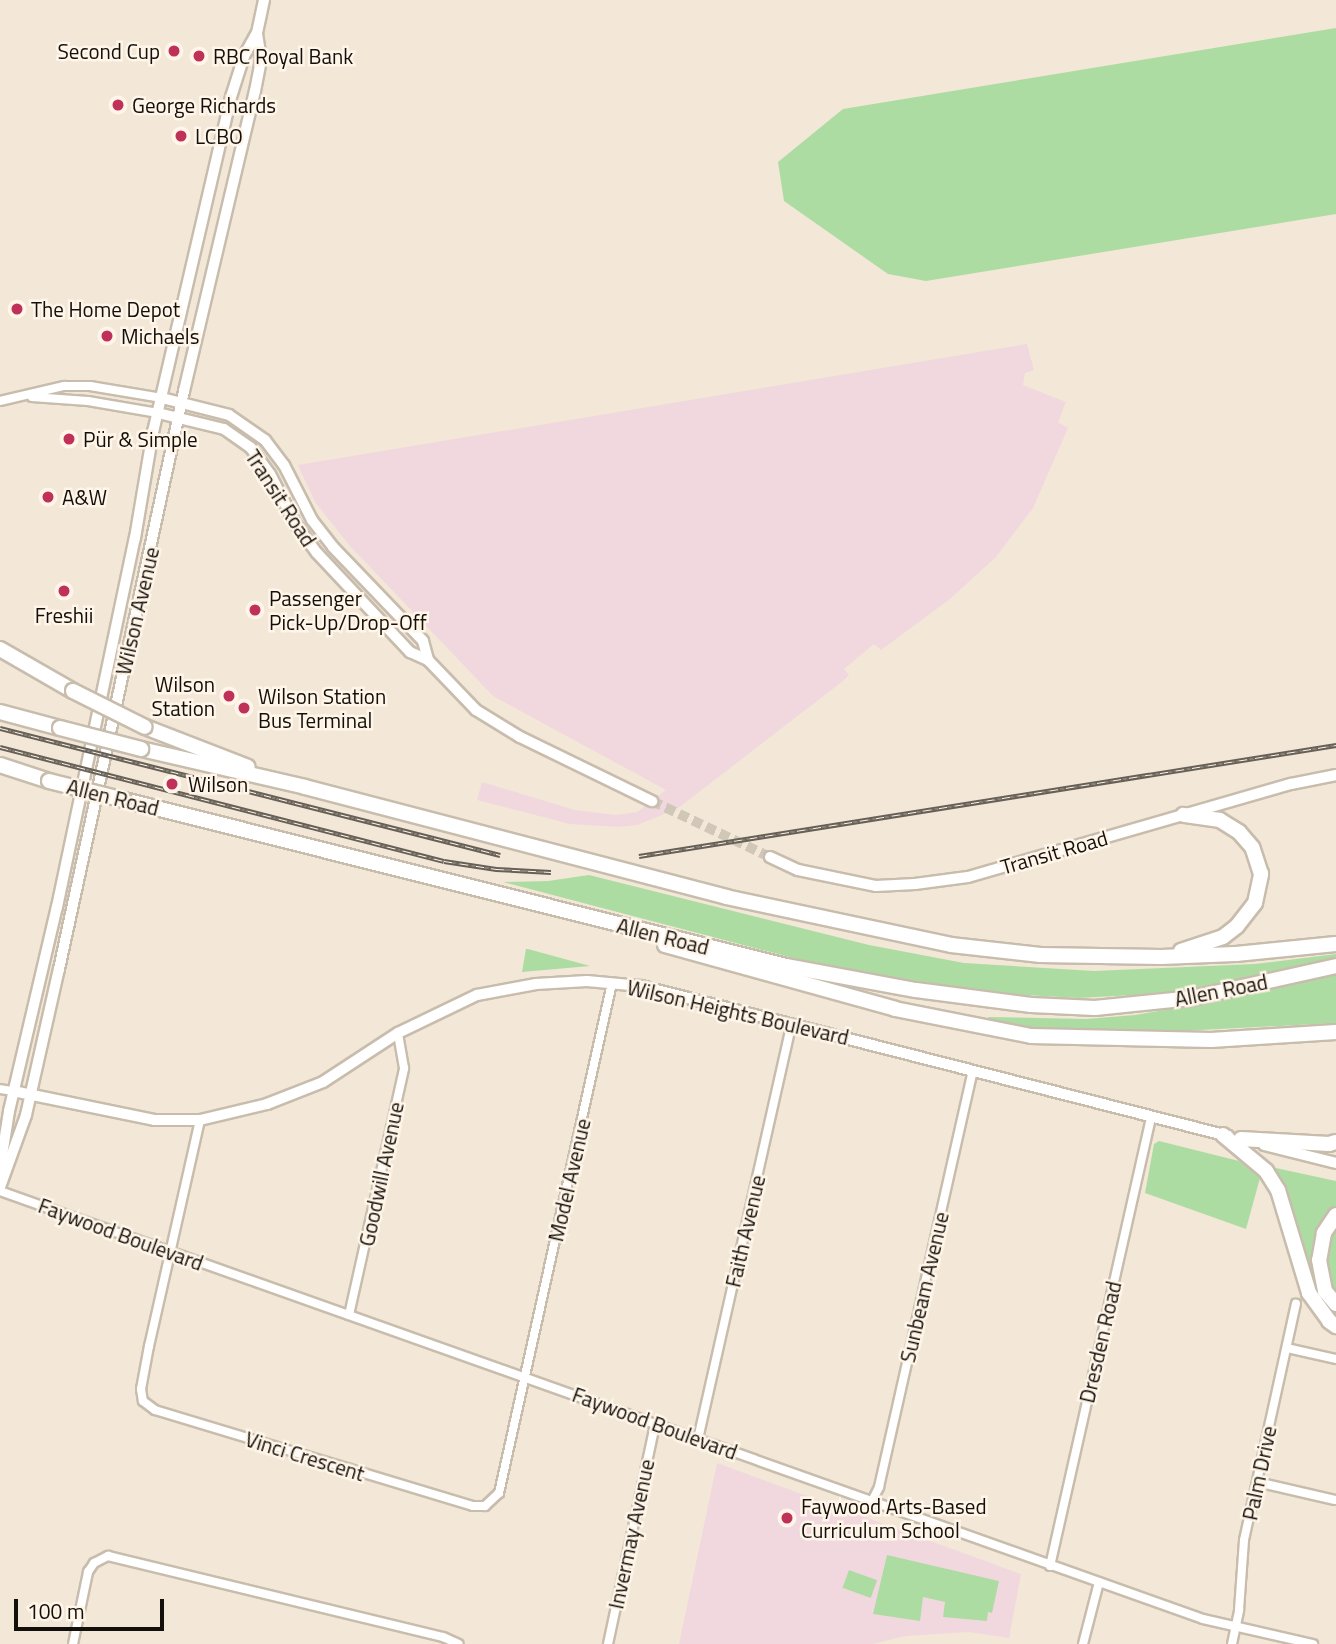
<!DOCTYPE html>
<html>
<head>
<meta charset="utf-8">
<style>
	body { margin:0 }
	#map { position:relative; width:1336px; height:1644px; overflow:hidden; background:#f3e7d7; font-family:"Titillium Web",sans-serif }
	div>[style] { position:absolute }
	.industrial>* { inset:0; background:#f1d8df }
	.green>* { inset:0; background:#addca3; transform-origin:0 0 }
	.secondary-tunnel>* { height:10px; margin-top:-5px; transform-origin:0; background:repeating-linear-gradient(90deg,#d1c7b8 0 10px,transparent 0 15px) }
	.roads { filter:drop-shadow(2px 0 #c8bdad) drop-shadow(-2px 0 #c8bdad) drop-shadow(0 2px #c8bdad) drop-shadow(0 -2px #c8bdad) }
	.street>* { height:8px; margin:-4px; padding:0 4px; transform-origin:4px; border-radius:4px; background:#fff }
	.secondary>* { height:10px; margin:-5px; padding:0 5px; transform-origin:5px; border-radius:5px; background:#fff }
	.highway>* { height:14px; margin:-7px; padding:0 7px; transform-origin:7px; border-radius:7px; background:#fff }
	.rail>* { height:5px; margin-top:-2.5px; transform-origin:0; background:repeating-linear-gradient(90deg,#fff5e8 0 8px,#676057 0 16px); box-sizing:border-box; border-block:2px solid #676057 }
	.bridges { filter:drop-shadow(2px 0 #c8bdad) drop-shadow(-2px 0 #c8bdad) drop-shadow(0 2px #c8bdad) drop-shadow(0 -2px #c8bdad) }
	.highway-bridge>* { height:14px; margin:-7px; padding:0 7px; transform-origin:7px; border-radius:7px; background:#fff }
	.dots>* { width:19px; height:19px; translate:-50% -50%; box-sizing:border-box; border:4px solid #fff5e8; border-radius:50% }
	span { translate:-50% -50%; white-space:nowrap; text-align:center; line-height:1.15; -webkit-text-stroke:5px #fff5e8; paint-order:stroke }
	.poi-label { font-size:21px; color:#130f0a }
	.right { translate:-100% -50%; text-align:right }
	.left { translate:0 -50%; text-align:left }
	.street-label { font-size:21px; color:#130f0a }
	.scale { position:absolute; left:14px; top:1599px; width:150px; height:32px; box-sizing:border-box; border:4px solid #130f0a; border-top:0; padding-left:9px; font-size:21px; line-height:24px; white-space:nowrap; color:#130f0a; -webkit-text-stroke:5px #fff5e8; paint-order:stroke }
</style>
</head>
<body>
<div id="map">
	<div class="industrial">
		<i style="clip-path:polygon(1027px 344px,1034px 370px,1025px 373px,1023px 385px,1066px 402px,1058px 422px,1068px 428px,1033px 508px,996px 557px,950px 599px,881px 650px,874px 644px,844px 669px,849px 675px,843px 681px,677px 809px,637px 825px,618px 827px,570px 824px,477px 800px,482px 782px,575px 810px,616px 815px,637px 812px,666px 790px,493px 696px,349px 545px,315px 502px,298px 465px)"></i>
		<i style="clip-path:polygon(717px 1463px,1021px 1574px,1009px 1638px,969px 1632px,906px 1636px,873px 1644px,679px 1644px)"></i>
	</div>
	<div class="green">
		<i style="clip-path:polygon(1336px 28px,1336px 214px,926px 281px,888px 274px,784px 201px,778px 162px,843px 109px)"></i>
		<i style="clip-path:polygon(589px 875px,869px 945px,964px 963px,1094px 971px,1255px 964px,1336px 954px,1336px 959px,1172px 993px,1078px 998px,992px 993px,882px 978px,816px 964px,503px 882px,548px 881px)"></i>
		<i style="clip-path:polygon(526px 949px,528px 949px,590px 966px,522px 972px)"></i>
		<i style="clip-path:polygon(1336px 973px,1336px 1023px,1123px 1034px,1055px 1031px,989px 1023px,988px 1017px,1086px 1019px,1135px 1015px,1194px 1005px)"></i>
		<i style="clip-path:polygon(1159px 1141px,1239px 1161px,1260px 1178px,1246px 1229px,1145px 1193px,1154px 1144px)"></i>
		<i style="clip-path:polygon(1267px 1166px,1336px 1181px,1336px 1209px,1314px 1267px,1308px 1271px)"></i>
		<i style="clip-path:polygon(1336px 1227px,1336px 1295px,1327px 1273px,1326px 1258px,1328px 1241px)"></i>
		<i style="clip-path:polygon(887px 1555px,999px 1581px,992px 1613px,988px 1612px,987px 1621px,943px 1617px,945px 1602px,923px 1597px,920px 1621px,873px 1614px)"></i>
		<i style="left:849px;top:1570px;width:30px;height:19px;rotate:20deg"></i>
	</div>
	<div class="secondary-tunnel">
		<i style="left:652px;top:801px;width:131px;rotate:25.4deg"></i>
	</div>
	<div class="roads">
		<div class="street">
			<i style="left:32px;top:397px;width:56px;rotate:4.1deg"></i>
			<i style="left:88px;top:401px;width:71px;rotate:9.7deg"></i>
			<i style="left:0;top:401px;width:66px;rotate:-13.2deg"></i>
			<i style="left:64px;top:386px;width:26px"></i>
			<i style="left:90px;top:386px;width:73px;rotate:9.5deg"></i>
			<i style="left:0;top:1089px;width:13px;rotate:9deg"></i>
			<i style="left:200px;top:1120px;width:232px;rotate:102.7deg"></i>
			<i style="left:149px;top:1346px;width:44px;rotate:100.5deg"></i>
			<i style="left:141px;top:1389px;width:12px;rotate:81deg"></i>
			<i style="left:143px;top:1401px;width:15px;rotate:37deg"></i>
			<i style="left:155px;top:1410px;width:332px;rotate:16.8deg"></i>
			<i style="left:473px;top:1506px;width:12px"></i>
			<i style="left:485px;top:1506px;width:19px;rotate:-43deg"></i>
			<i style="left:499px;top:1493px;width:522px;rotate:-77.51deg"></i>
			<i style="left:0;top:1191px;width:1277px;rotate:19.58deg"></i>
			<i style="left:1203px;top:1619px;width:113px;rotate:12.8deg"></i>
			<i style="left:349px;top:1315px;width:253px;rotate:-77.4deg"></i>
			<i style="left:404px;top:1068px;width:36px;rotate:-100deg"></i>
			<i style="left:1287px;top:1348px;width:50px;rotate:12.7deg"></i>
			<i style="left:698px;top:1439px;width:426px;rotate:-77.3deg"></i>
			<i style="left:1257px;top:1482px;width:80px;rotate:13deg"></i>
			<i style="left:872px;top:1501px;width:16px;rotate:-63deg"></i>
			<i style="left:879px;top:1487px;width:426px;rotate:-77.3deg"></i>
			<i style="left:1050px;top:1566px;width:458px;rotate:-77.3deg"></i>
			<i style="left:73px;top:1644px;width:74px;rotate:-78.2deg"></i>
			<i style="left:88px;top:1572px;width:11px;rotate:-56deg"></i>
			<i style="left:94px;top:1563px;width:16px;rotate:-27deg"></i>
			<i style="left:108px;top:1556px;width:345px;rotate:13.6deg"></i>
			<i style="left:443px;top:1637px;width:17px;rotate:24deg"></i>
			<i style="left:608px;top:1644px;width:225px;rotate:-77.9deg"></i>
			<i style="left:1083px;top:1644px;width:64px;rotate:-75.5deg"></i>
			<i style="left:1232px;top:1644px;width:35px;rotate:-78deg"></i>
			<i style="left:1239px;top:1610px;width:70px;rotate:-85.9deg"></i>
			<i style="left:1244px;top:1540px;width:242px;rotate:-77.6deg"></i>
		</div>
		<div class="secondary">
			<i style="left:162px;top:398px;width:69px;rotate:14.2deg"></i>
			<i style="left:229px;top:415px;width:44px;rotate:34.8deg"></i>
			<i style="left:265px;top:440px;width:31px;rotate:53deg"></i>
			<i style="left:284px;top:465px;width:62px;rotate:63deg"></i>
			<i style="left:312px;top:520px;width:34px;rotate:52deg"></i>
			<i style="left:333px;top:547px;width:130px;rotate:46.2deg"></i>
			<i style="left:423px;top:641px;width:20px;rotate:75deg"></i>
			<i style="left:158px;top:413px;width:68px;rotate:13.6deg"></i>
			<i style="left:224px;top:429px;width:33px;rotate:35deg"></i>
			<i style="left:251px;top:448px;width:32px;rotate:54deg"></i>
			<i style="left:270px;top:474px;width:55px;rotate:63deg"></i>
			<i style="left:295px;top:523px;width:37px;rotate:54deg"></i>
			<i style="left:317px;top:553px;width:136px;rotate:46.8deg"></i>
			<i style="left:410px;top:652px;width:20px;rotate:24deg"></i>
			<i style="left:428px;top:660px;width:69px;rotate:46.2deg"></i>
			<i style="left:476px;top:710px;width:52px;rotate:31.5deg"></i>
			<i style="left:520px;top:737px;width:147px;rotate:25.9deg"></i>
			<i style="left:770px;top:857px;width:31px;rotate:25deg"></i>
			<i style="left:798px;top:870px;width:80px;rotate:11.6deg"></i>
			<i style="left:876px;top:886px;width:39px;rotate:-3deg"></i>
			<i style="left:915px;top:884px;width:53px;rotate:-7.5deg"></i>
			<i style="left:968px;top:877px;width:336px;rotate:-16.1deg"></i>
			<i style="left:1291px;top:784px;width:46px;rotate:-11.3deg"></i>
			<i style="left:13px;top:1091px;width:144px;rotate:11.6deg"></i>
			<i style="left:154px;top:1120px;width:46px"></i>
			<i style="left:200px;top:1120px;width:69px;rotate:-13.4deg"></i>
			<i style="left:267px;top:1104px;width:60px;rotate:-21.4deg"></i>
			<i style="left:323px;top:1082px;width:90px;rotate:-33.2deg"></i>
			<i style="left:398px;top:1033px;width:88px;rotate:-25.7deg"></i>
			<i style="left:477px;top:995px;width:60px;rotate:-10.6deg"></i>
			<i style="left:536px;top:984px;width:51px;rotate:-3.4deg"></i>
			<i style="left:587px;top:981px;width:54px;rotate:5.3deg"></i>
			<i style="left:641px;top:986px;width:606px;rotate:14.33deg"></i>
			<i style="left:1264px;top:1145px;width:74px;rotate:14deg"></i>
			<i style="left:0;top:1168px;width:58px;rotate:-81deg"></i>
			<i style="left:9px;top:1111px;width:210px;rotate:-76.8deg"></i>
			<i style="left:57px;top:907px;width:377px;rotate:-78.1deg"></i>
			<i style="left:135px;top:538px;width:108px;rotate:-80.4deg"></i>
			<i style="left:153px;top:432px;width:344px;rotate:-76.9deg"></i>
			<i style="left:231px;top:97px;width:43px;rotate:-72.4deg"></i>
			<i style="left:244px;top:56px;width:26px;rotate:-61deg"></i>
			<i style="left:257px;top:33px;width:34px;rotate:-78deg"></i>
			<i style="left:0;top:1187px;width:77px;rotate:-70.1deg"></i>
			<i style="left:26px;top:1115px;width:150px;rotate:-77.3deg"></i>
			<i style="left:59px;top:969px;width:591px;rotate:-77.8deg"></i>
			<i style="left:184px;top:391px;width:308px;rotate:-76.7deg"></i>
			<i style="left:255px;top:91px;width:33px;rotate:-79deg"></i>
			<i style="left:261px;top:59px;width:26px;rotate:-99deg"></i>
		</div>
		<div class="highway">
			<i style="left:0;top:649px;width:84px;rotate:29.9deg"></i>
			<i style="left:0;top:712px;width:62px;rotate:14.9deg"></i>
			<i style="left:145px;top:727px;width:110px;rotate:21.2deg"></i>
			<i style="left:141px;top:749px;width:168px;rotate:13deg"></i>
			<i style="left:305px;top:787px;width:435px;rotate:14.6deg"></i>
			<i style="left:726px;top:897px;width:230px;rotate:12deg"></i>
			<i style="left:951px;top:945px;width:90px;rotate:6.4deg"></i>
			<i style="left:1040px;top:955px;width:121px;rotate:0.9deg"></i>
			<i style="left:1161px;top:957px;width:75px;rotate:-2.3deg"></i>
			<i style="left:1236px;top:954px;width:100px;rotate:-5.7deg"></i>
			<i style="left:0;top:765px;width:52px;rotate:18.1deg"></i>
			<i style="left:124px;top:800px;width:682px;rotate:14.08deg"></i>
			<i style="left:786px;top:966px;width:132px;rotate:10.5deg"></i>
			<i style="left:916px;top:990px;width:116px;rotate:7.4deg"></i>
			<i style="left:1031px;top:1005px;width:64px;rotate:2.7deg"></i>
			<i style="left:1095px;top:1008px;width:98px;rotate:-5.9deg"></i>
			<i style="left:1192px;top:998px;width:148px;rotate:-12.5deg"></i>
			<i style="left:665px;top:945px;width:239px;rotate:15.5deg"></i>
			<i style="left:895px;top:1009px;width:139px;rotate:11.2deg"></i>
			<i style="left:1031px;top:1036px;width:180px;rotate:1.3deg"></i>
			<i style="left:1211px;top:1040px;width:125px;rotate:-3.7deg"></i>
			<i style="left:1181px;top:951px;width:44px;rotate:-18.4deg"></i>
			<i style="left:1223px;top:937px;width:18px;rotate:-38deg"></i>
			<i style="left:1237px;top:926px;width:29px;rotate:-52deg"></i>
			<i style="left:1255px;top:903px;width:30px;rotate:-78deg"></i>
			<i style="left:1261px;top:874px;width:28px;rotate:-108deg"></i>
			<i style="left:1252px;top:847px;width:20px;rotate:-131deg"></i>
			<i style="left:1239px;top:832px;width:22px;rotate:-148deg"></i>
			<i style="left:1220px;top:820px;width:37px;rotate:-172deg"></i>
			<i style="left:1223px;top:1135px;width:56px;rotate:39.9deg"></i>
			<i style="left:1266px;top:1171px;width:22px;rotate:58deg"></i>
			<i style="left:1278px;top:1190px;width:108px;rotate:73.2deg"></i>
			<i style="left:1309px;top:1293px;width:34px;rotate:54deg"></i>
			<i style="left:1329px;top:1321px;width:9px;rotate:36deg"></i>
			<i style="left:1241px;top:1139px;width:88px;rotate:3.3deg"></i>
			<i style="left:1329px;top:1144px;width:7px;rotate:-16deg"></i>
			<i style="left:1336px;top:1215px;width:22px;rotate:124deg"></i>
			<i style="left:1324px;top:1233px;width:27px;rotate:100deg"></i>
			<i style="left:1319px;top:1260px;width:32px;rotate:79deg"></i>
			<i style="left:1325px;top:1291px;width:17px;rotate:50deg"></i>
		</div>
	</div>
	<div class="rail">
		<i style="left:0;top:728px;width:516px;rotate:14.25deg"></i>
		<i style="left:0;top:747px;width:458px;rotate:14.4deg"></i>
		<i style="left:444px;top:861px;width:53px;rotate:8.7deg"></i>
		<i style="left:496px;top:869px;width:55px;rotate:3.1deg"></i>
		<i style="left:639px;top:856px;width:706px;rotate:-9.05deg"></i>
	</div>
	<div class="bridges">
		<div class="highway-bridge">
			<i style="left:73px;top:691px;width:80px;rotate:26.6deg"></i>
			<i style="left:60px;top:728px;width:84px;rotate:14.5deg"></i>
			<i style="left:49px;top:781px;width:77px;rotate:14.2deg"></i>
		</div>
	</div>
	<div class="dots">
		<i style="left:174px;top:51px;background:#c0315a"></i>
		<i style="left:199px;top:56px;background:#c0315a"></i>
		<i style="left:118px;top:105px;background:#c0315a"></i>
		<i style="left:181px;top:136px;background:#c0315a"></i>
		<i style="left:17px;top:309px;background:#c0315a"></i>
		<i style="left:107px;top:336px;background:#c0315a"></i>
		<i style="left:69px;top:439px;background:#c0315a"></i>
		<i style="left:48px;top:497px;background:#c0315a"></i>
		<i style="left:64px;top:591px;background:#c0315a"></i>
		<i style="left:255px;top:610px;background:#c0315a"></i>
		<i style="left:229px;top:696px;background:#c0315a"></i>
		<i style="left:244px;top:708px;background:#c0315a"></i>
		<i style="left:172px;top:784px;background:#c0315a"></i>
		<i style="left:787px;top:1518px;background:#c0315a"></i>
	</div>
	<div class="poi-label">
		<span class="right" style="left:160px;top:51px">Second Cup</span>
		<span class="left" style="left:213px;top:56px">RBC Royal Bank</span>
		<span class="left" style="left:132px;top:105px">George Richards</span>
		<span class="left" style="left:195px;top:136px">LCBO</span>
		<span class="left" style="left:31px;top:309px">The Home Depot</span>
		<span class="left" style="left:121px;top:336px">Michaels</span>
		<span class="left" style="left:83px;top:439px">Pür &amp; Simple</span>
		<span class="left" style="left:62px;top:497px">A&amp;W</span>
		<span class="left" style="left:269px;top:610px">Passenger<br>Pick-Up/Drop-Off</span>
		<span style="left:64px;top:615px">Freshii</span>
		<span class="right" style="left:215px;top:696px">Wilson<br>Station</span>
		<span class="left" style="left:258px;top:708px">Wilson Station<br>Bus Terminal</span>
		<span class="left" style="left:188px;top:784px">Wilson</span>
		<span class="left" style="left:801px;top:1518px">Faywood Arts-Based<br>Curriculum School</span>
	</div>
	<div class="street-label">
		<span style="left:281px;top:498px;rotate:57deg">Transit Road</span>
		<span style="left:137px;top:611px;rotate:-77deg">Wilson Avenue</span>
		<span style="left:113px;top:797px;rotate:14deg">Allen Road</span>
		<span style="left:1054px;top:852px;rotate:-16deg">Transit Road</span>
		<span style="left:663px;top:936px;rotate:14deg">Allen Road</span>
		<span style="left:1221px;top:990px;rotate:-11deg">Allen Road</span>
		<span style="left:738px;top:1012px;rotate:13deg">Wilson Heights Boulevard</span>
		<span style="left:381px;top:1174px;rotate:-78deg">Goodwill Avenue</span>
		<span style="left:569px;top:1180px;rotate:-77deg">Model Avenue</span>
		<span style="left:745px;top:1231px;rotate:-77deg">Faith Avenue</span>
		<span style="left:121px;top:1234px;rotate:20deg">Faywood Boulevard</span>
		<span style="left:924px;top:1287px;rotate:-77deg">Sunbeam Avenue</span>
		<span style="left:1100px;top:1342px;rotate:-77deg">Dresden Road</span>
		<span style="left:655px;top:1423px;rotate:20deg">Faywood Boulevard</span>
		<span style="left:305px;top:1456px;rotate:17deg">Vinci Crescent</span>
		<span style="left:1259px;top:1473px;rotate:-78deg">Palm Drive</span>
		<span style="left:631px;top:1534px;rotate:-78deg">Invermay Avenue</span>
	</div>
	<div class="scale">100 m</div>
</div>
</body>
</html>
